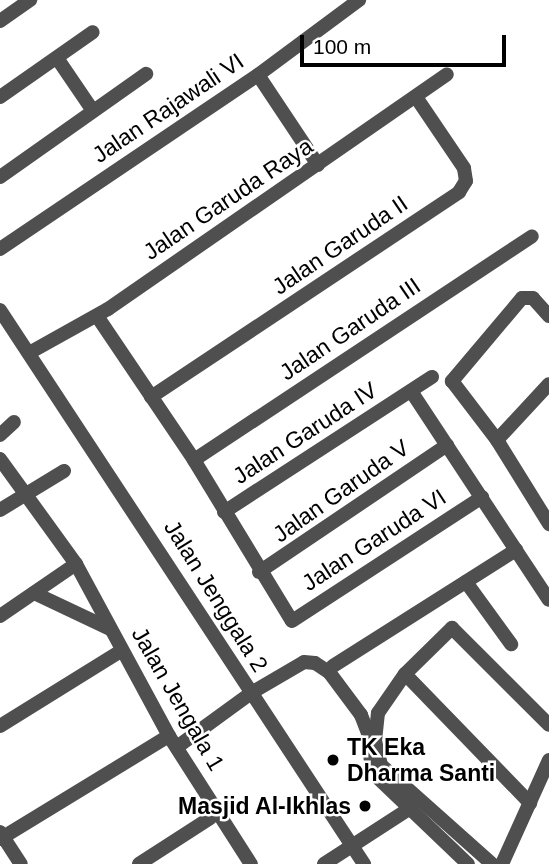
<!DOCTYPE html>
<html>
<head>
<meta charset="utf-8">
<style>
	body { margin:0 }
	#map { position:relative; width:549px; height:864px; overflow:hidden; background:#fff; font-family:Arial,sans-serif }
	div>[style] { position:absolute }
	.minor>* { height:14px; margin:-7px; padding:0 7px; transform-origin:7px; border-radius:7px; background:#4f4f4f }
	.dots>* { width:19px; height:19px; translate:-50% -50%; box-sizing:border-box; border:4px solid #fff; border-radius:50% }
	span { translate:-50% -50%; white-space:nowrap; text-align:center; line-height:1.15; -webkit-text-stroke:5px #fff; paint-order:stroke }
	.street-label { font-size:23px; color:#000 }
	.poi-label { font-size:23px; color:#000; font-weight:700 }
	.left { translate:0 -50%; text-align:left }
	.right { translate:-100% -50%; text-align:right }
	.scale { position:absolute; left:300px; top:35px; width:206px; height:32px; box-sizing:border-box; border:4px solid #000; border-top:0; padding-left:9px; font-size:21px; line-height:24px; white-space:nowrap; color:#000; -webkit-text-stroke:5px #fff; paint-order:stroke }
</style>
</head>
<body>
<div id="map">
	<div class="minor">
		<i style="left:0;top:21px;width:37px;rotate:-35deg"></i>
		<i style="left:57px;top:58px;width:64px;rotate:55.8deg"></i>
		<i style="left:258px;top:75px;width:108px;rotate:56.3deg"></i>
		<i style="left:0;top:97px;width:113px;rotate:-35deg"></i>
		<i style="left:0;top:177px;width:179px;rotate:-35.2deg"></i>
		<i style="left:0;top:249px;width:311px;rotate:-34deg"></i>
		<i style="left:258px;top:75px;width:126px;rotate:-36.6deg"></i>
		<i style="left:0;top:310px;width:663px;rotate:56.69deg"></i>
		<i style="left:97px;top:316px;width:174px;rotate:56deg"></i>
		<i style="left:194px;top:460px;width:188px;rotate:58.7deg"></i>
		<i style="left:292px;top:621px;width:227px;rotate:-33.1deg"></i>
		<i style="left:549px;top:316px;width:24px;rotate:-132deg"></i>
		<i style="left:533px;top:298px;width:11px;rotate:180deg"></i>
		<i style="left:522px;top:298px;width:109px;rotate:130.1deg"></i>
		<i style="left:452px;top:381px;width:74px;rotate:52.7deg"></i>
		<i style="left:497px;top:440px;width:99px;rotate:58.2deg"></i>
		<i style="left:29px;top:353px;width:90px;rotate:-29.1deg"></i>
		<i style="left:108px;top:309px;width:412px;rotate:-34.7deg"></i>
		<i style="left:411px;top:391px;width:250px;rotate:56.6deg"></i>
		<i style="left:151px;top:397px;width:370px;rotate:-33.6deg"></i>
		<i style="left:459px;top:192px;width:13px;rotate:-58deg"></i>
		<i style="left:466px;top:181px;width:13px;rotate:-99deg"></i>
		<i style="left:464px;top:168px;width:86px;rotate:-124.1deg"></i>
		<i style="left:0;top:435px;width:19px;rotate:-43deg"></i>
		<i style="left:497px;top:440px;width:76px;rotate:-47.1deg"></i>
		<i style="left:0;top:459px;width:130px;rotate:54.1deg"></i>
		<i style="left:76px;top:564px;width:196px;rotate:61.6deg"></i>
		<i style="left:169px;top:736px;width:152px;rotate:57.4deg"></i>
		<i style="left:194px;top:460px;width:405px;rotate:-33.5deg"></i>
		<i style="left:0;top:510px;width:75px;rotate:-31.4deg"></i>
		<i style="left:224px;top:512px;width:248px;rotate:-33deg"></i>
		<i style="left:259px;top:572px;width:227px;rotate:-34deg"></i>
		<i style="left:466px;top:582px;width:77px;rotate:54deg"></i>
		<i style="left:34px;top:593px;width:84px;rotate:25.3deg"></i>
		<i style="left:0;top:616px;width:92px;rotate:-34.4deg"></i>
		<i style="left:333px;top:666px;width:217px;rotate:-32.4deg"></i>
		<i style="left:405px;top:674px;width:180px;rotate:45.9deg"></i>
		<i style="left:0;top:726px;width:142px;rotate:-31.8deg"></i>
		<i style="left:177px;top:747px;width:92px;rotate:-36.1deg"></i>
		<i style="left:251px;top:693px;width:61px;rotate:-30.3deg"></i>
		<i style="left:304px;top:662px;width:11px;rotate:5deg"></i>
		<i style="left:315px;top:663px;width:17px;rotate:33deg"></i>
		<i style="left:329px;top:672px;width:54px;rotate:53.3deg"></i>
		<i style="left:361px;top:715px;width:22px;rotate:69deg"></i>
		<i style="left:369px;top:736px;width:29px;rotate:86deg"></i>
		<i style="left:371px;top:765px;width:16px;rotate:60deg"></i>
		<i style="left:379px;top:779px;width:123px;rotate:43.7deg"></i>
		<i style="left:0;top:832px;width:38px;rotate:57deg"></i>
		<i style="left:0;top:839px;width:198px;rotate:-31.4deg"></i>
		<i style="left:139px;top:864px;width:85px;rotate:-32.9deg"></i>
		<i style="left:324px;top:864px;width:105px;rotate:-32.9deg"></i>
		<i style="left:492px;top:864px;width:149px;rotate:-138.3deg"></i>
		<i style="left:381px;top:765px;width:25px;rotate:-104deg"></i>
		<i style="left:375px;top:741px;width:28px;rotate:-84deg"></i>
		<i style="left:378px;top:713px;width:47px;rotate:-55.3deg"></i>
		<i style="left:405px;top:674px;width:66px;rotate:-44.4deg"></i>
		<i style="left:452px;top:628px;width:137px;rotate:45deg"></i>
		<i style="left:502px;top:864px;width:114px;rotate:-65.7deg"></i>
	</div>
	<div class="dots">
		<i style="left:333px;top:760px;background:#000"></i>
		<i style="left:365px;top:806px;background:#000"></i>
	</div>
	<div class="street-label">
		<span style="left:168px;top:108px;rotate:-34deg">Jalan Rajawali VI</span>
		<span style="left:228px;top:199px;rotate:-34deg">Jalan Garuda Raya</span>
		<span style="left:340px;top:245px;rotate:-34deg">Jalan Garuda II</span>
		<span style="left:350px;top:329px;rotate:-34deg">Jalan Garuda III</span>
		<span style="left:305px;top:433px;rotate:-33deg">Jalan Garuda IV</span>
		<span style="left:341px;top:491px;rotate:-35deg">Jalan Garuda V</span>
		<span style="left:374px;top:540px;rotate:-33deg">Jalan Garuda VI</span>
		<span style="left:216px;top:596px;rotate:58deg">Jalan Jenggala 2</span>
		<span style="left:178px;top:699px;rotate:60deg">Jalan Jengala 1</span>
	</div>
	<div class="poi-label">
		<span class="left" style="left:347px;top:760px">TK Eka<br>Dharma Santi</span>
		<span class="right" style="left:351px;top:806px">Masjid Al-Ikhlas</span>
	</div>
	<div class="scale">100 m</div>
</div>
</body>
</html>
